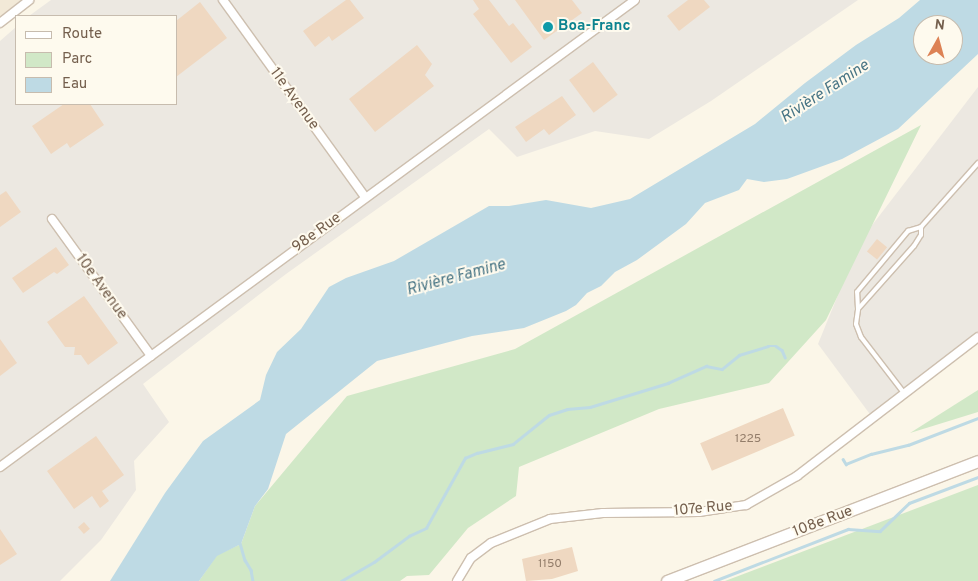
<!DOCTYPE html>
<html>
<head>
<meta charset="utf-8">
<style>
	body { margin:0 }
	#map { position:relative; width:978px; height:581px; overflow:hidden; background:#fbf6e8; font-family:Overpass,sans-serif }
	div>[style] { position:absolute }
	.residential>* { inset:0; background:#f2e9d7 }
	.industrial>* { inset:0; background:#ece8e1 }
	.green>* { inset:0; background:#d1e8c7 }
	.water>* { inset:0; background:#bedae4 }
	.stream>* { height:2.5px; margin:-1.25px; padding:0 1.25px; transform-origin:1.25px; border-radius:1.25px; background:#bedae4 }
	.building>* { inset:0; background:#efd8c1; transform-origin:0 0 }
	.roads { filter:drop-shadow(1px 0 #cdbfaf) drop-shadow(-1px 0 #cdbfaf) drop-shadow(0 1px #cdbfaf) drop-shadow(0 -1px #cdbfaf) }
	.lane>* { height:4px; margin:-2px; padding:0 2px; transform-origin:2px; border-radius:2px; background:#fff }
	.street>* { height:8px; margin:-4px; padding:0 4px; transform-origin:4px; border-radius:4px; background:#fff }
	.secondary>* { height:11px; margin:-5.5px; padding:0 5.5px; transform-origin:5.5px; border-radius:5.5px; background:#fff }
	.dots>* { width:14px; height:14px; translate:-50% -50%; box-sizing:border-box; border:2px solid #fefaee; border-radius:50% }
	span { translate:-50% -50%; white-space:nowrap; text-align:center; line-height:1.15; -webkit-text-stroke:4px #fefaee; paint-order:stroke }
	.number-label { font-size:12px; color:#937d6a }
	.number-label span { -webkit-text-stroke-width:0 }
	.culture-label { font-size:15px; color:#0d838f; font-weight:700 }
	.left { translate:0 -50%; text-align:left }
	.street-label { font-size:15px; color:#745f4d }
	.water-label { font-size:16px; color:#487585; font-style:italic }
	.legend { position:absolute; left:15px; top:15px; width:162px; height:90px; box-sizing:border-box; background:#fefaee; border:1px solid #c7bcae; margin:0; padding:6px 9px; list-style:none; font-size:15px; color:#745f4d }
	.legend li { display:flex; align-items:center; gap:10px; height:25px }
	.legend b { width:25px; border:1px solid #c7bcae }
	.north { position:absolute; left:913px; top:15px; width:50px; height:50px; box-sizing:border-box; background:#fefaee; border:1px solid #c7bcae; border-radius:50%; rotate:7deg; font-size:14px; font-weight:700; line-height:20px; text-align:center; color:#745f4d }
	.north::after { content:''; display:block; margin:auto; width:18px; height:22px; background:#dd8255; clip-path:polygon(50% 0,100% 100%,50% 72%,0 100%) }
</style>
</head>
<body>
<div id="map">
	<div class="residential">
		<i style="clip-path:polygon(0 0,29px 0,0 23px)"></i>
	</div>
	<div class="industrial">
		<i style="clip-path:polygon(51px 0,858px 0,711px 101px,649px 139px,595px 131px,517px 157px,489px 129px,286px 274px,143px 384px,169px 422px,134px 461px,136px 490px,101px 540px,60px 581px,0 581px,0 41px,16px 27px,16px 104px,176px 104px,176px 16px,29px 16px)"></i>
		<i style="clip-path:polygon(978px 87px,978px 333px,872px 417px,818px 344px,860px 241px)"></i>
	</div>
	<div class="green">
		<i style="clip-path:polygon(921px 125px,826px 320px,769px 383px,659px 409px,519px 467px,516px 496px,468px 528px,429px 575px,407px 576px,400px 581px,199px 581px,217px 555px,241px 544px,255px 506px,347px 396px,515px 349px)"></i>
		<i style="clip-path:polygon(978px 390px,978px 412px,910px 433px)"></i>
		<i style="clip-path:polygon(978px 485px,978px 581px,725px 581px)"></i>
	</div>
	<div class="water">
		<i style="clip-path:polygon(evenodd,920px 0,978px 0,978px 54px,898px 129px,842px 159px,787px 179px,764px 182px,747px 179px,739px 190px,705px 203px,686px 224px,637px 260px,615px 272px,601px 286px,587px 293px,576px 305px,566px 311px,524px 328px,472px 336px,377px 361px,286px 434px,268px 489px,255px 506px,241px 544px,217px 556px,199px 581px,110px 581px,165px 493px,203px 441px,260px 400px,266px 375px,277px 352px,301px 329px,329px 287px,346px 278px,394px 261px,489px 206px,509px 206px,546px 200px,591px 208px,630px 199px,755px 124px,805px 83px,856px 45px,899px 18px,920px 0,923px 25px,953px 25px,953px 55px,923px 55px,923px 25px)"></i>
	</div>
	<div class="stream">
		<i style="left:843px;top:459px;width:6px;rotate:59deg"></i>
		<i style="left:846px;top:464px;width:27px;rotate:-22deg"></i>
		<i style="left:871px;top:454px;width:38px;rotate:-14deg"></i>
		<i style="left:908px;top:445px;width:75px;rotate:-21.1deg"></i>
		<i style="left:240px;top:543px;width:18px;rotate:74deg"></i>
		<i style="left:245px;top:560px;width:12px;rotate:59deg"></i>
		<i style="left:251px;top:570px;width:11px;rotate:80deg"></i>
		<i style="left:341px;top:581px;width:38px;rotate:-30deg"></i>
		<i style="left:374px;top:562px;width:44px;rotate:-36.6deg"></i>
		<i style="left:409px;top:536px;width:19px;rotate:-25deg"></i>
		<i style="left:426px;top:528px;width:80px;rotate:-60.9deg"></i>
		<i style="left:465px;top:458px;width:13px;rotate:-23deg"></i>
		<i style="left:477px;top:453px;width:37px;rotate:-14deg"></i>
		<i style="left:513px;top:444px;width:46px;rotate:-38.9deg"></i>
		<i style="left:549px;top:415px;width:19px;rotate:-18deg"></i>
		<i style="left:567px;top:409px;width:23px;rotate:-5deg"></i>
		<i style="left:590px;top:407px;width:82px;rotate:-17.1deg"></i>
		<i style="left:668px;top:383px;width:42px;rotate:-24.1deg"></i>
		<i style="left:706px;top:366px;width:16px;rotate:11deg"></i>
		<i style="left:722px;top:369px;width:22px;rotate:-39deg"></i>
		<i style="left:739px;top:355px;width:30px;rotate:-17deg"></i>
		<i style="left:768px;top:346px;width:8px"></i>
		<i style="left:776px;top:346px;width:7px;rotate:34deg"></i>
		<i style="left:782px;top:350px;width:8px;rotate:67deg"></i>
		<i style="left:714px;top:581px;width:144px;rotate:-21.2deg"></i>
		<i style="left:848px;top:529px;width:32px;rotate:4deg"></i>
		<i style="left:880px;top:531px;width:40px;rotate:-44deg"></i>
		<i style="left:909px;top:503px;width:74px;rotate:-20.6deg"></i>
	</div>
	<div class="building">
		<i style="clip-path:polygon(346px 0,350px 0,364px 18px,332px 41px,329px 36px,315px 47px,303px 31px)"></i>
		<i style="clip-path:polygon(473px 0,489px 0,509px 26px,513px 23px,532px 47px,511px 63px,473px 14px,479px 9px)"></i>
		<i style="clip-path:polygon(515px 0,572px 0,582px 13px,544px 40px)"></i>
		<i style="clip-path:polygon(688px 0,704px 0,710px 7px,679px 31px,667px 16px)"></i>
		<i style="clip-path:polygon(200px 2px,227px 38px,176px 77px,176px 21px)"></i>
		<i style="clip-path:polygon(417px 45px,432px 64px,425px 75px,434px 86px,375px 132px,349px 99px)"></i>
		<i style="left:593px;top:62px;width:41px;height:30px;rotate:53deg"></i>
		<i style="clip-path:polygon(562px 96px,576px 115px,549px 135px,544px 129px,526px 142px,515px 127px)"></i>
		<i style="clip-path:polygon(64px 104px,90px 104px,104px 125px,70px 148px,67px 143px,51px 154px,32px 126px)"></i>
		<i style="clip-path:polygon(6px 191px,21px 212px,0 227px,0 195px)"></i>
		<i style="left:877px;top:239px;width:13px;height:16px;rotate:39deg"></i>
		<i style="clip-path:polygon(56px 247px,69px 265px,57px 274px,54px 272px,23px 293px,12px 278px)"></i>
		<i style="clip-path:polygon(84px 296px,118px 343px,88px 365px,81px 355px,74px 355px,75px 347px,65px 347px,47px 322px)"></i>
		<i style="clip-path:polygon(0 339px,17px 363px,0 376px)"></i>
		<i style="left:783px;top:408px;width:30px;height:90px;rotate:67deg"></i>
		<i style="clip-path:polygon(96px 436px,124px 475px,102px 491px,109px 501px,100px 508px,92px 496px,74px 509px,47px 471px)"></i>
		<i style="left:84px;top:522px;width:9px;height:8px;rotate:49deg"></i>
		<i style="clip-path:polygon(0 529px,17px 554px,0 565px)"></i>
		<i style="clip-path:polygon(572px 547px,578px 571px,552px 579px,526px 581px,522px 559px)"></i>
	</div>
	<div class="roads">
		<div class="lane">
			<i style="left:858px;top:309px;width:84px;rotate:-48.4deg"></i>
			<i style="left:914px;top:246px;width:13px;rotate:-58deg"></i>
			<i style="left:921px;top:235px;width:8px;rotate:-90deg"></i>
			<i style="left:904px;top:393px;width:71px;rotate:-127.5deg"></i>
			<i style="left:861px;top:337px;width:14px;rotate:-111deg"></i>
			<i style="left:856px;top:324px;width:15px;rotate:-82deg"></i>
			<i style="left:858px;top:309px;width:17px;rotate:-93deg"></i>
			<i style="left:857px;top:292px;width:80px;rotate:-50.1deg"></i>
			<i style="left:908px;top:231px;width:14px;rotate:-17deg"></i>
			<i style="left:921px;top:227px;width:86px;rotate:-48.3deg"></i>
		</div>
		<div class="street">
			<i style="left:223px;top:0;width:243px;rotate:54.2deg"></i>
			<i style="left:0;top:23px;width:37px;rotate:-38deg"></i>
			<i style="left:52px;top:219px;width:169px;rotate:54.1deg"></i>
			<i style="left:0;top:467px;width:788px;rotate:-36.33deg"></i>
			<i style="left:457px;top:581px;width:27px;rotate:-59deg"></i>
			<i style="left:471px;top:558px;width:25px;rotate:-37deg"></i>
			<i style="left:491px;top:543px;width:64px;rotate:-22.1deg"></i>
			<i style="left:550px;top:519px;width:53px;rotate:-6.5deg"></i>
			<i style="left:603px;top:513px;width:96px;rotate:-0.6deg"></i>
			<i style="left:699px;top:512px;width:48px;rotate:-8.5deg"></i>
			<i style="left:746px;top:505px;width:59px;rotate:-29.6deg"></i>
			<i style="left:797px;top:476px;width:228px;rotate:-37.5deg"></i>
		</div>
		<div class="secondary">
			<i style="left:667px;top:581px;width:333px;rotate:-21.1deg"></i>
		</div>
	</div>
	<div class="dots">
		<i style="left:548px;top:27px;background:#0f9aa8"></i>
	</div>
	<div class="number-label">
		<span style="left:748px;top:440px">1225</span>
		<span style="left:550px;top:565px">1150</span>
	</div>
	<div class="culture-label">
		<span class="left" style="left:558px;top:27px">Boa-Franc</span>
	</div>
	<div class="street-label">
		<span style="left:294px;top:99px;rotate:54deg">11e Avenue</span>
		<span style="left:317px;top:233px;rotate:-36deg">98e Rue</span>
		<span style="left:101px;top:287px;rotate:54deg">10e Avenue</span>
		<span style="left:703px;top:509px;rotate:-5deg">107e Rue</span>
		<span style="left:823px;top:522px;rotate:-21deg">108e Rue</span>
	</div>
	<div class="water-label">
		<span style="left:825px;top:92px;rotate:-33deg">Rivière Famine</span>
		<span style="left:456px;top:278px;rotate:-15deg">Rivière Famine</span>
	</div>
	<ul class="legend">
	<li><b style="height:6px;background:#fff"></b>Route</li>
	<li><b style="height:14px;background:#d1e8c7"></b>Parc</li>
	<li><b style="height:14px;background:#bedae4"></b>Eau</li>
	</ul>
	<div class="north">N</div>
</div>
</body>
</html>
